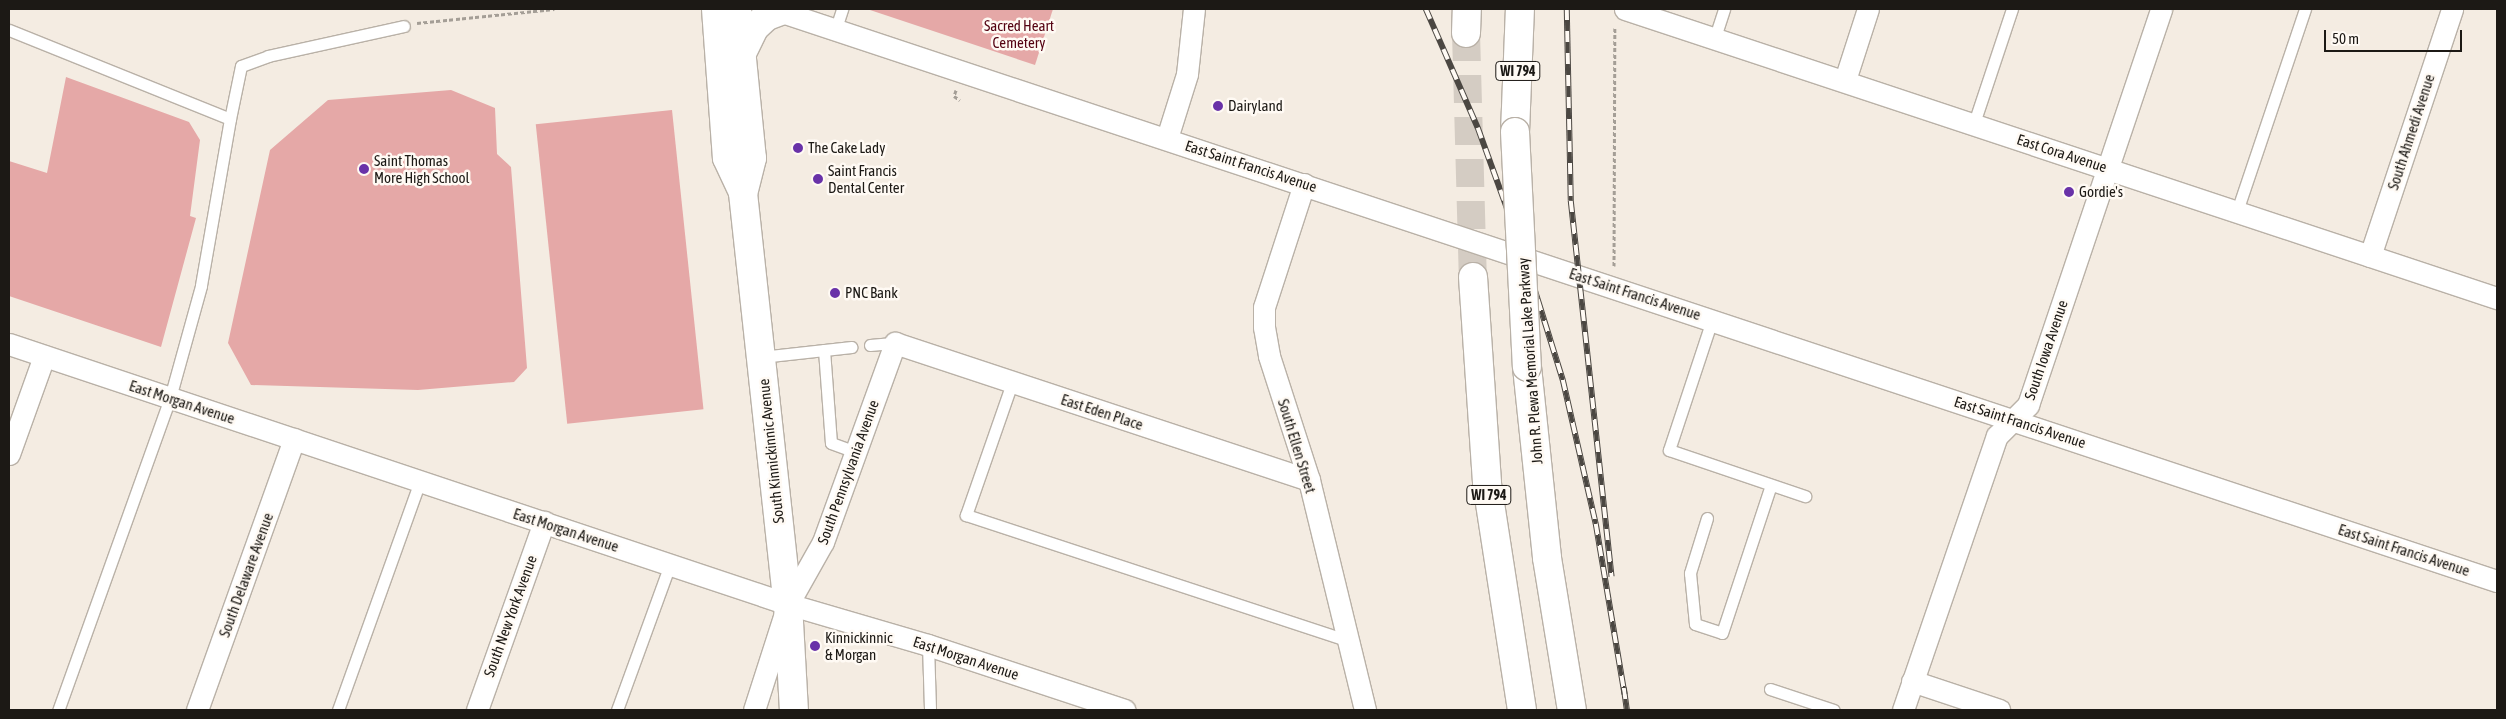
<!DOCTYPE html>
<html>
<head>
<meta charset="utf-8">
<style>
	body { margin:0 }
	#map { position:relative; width:2506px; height:719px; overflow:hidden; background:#f4ece2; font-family:"Asap Condensed",sans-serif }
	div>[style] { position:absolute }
	.green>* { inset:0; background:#e5a8a7; transform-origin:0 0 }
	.primary-tunnel>* { height:28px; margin-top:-14px; transform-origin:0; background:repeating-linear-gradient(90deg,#d4ccc3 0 28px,transparent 0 42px) }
	.path>* { height:3px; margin-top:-1.5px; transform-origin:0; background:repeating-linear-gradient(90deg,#a49e96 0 4px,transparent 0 6.5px) }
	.roads { filter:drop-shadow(1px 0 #b9b1a7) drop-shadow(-1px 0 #b9b1a7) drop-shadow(0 1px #b9b1a7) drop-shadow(0 -1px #b9b1a7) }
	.service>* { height:11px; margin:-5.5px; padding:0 5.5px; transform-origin:5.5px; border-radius:5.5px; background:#fff }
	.minor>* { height:21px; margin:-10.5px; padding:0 10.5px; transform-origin:10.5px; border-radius:10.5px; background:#fff }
	.secondary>* { height:28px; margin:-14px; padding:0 14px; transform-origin:14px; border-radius:14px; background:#fff }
	.primary>* { height:28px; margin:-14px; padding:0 14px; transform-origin:14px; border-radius:14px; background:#fff }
	.rail>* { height:5.5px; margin-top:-2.75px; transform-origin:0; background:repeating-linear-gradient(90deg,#fffaf4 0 11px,#4b4742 0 22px); box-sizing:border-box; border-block:1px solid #4b4742 }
	.bridges { filter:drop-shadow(1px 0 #b9b1a7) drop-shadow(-1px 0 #b9b1a7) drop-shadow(0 1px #b9b1a7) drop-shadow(0 -1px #b9b1a7) }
	.primary-bridge>* { height:28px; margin:-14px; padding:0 14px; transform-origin:14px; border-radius:14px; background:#fff }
	.dots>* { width:14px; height:14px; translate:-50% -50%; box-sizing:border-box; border:2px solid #fffaf4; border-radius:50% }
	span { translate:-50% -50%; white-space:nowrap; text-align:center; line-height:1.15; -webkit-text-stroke:5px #fffaf4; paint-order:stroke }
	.shield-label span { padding:1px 4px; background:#fffaf4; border:1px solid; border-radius:4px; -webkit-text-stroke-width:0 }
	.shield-label { font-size:14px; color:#1c1915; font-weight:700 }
	.park-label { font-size:15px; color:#540212 }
	.poi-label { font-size:15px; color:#1c1915 }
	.left { translate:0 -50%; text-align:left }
	.street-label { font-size:15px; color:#1c1915 }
	.frame { position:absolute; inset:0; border:10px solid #1c1915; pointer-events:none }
	.scale { position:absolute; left:2324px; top:30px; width:138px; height:22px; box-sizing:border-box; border:2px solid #1c1915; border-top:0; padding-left:6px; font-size:15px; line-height:18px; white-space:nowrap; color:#1c1915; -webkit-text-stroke:4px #fffaf4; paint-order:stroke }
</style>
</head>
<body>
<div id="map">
	<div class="green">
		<i style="clip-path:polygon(867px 9px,1053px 9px,1035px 65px)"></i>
		<i style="clip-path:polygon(66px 77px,189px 122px,200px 140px,190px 216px,196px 218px,161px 347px,9px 296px,9px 161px,47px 173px)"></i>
		<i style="clip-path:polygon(451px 90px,495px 108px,497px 154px,511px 167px,527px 368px,514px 382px,418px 390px,251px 385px,228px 343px,270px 150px,328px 100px)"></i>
		<i style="left:672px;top:110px;width:301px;height:137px;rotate:84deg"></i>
	</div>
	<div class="primary-tunnel">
		<i style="left:1466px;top:33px;width:244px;rotate:88.4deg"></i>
	</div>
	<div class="path">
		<i style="left:417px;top:23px;width:138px;rotate:-5.8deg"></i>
		<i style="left:956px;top:90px;width:6px;rotate:108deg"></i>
		<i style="left:954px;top:96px;width:7px;rotate:34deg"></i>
		<i style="left:1614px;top:266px;width:238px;rotate:-89.8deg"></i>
	</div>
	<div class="roads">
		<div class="service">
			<i style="left:836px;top:28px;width:20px;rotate:-72deg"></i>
			<i style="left:9px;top:30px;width:238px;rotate:21.9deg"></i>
			<i style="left:230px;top:119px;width:169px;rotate:99.9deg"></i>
			<i style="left:201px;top:286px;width:116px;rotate:105.5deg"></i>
			<i style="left:170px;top:398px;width:331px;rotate:109.7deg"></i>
			<i style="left:1715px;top:37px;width:29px;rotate:-72deg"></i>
			<i style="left:230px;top:119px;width:54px;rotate:-78.3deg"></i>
			<i style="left:241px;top:66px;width:29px;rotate:-20deg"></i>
			<i style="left:268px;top:56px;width:139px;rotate:-12.4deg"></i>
			<i style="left:1974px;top:123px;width:120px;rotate:-71.6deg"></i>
			<i style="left:2237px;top:211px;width:213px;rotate:-71.4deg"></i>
			<i style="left:1712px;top:320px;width:137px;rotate:108.3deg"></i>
			<i style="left:1669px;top:450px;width:144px;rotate:18.7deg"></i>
			<i style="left:870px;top:345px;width:25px;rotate:-5deg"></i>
			<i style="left:824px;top:350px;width:93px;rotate:85.7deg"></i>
			<i style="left:831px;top:443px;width:27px;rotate:20deg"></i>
			<i style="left:761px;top:357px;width:91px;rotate:-6.3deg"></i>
			<i style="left:1012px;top:383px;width:140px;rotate:109.2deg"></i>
			<i style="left:966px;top:515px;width:401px;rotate:18.2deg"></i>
			<i style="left:1707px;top:518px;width:58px;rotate:107.2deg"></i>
			<i style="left:1690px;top:573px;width:51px;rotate:84.4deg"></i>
			<i style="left:1695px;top:624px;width:28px;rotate:18deg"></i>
			<i style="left:1722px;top:633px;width:156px;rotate:-71.7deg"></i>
			<i style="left:928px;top:645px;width:65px;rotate:88.2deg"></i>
			<i style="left:1770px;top:689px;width:67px;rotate:18.2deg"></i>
			<i style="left:338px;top:710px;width:243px;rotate:-70.3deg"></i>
			<i style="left:617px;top:710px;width:155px;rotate:-70deg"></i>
		</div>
		<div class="minor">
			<i style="left:773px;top:9px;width:1816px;rotate:18.36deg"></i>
			<i style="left:1625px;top:9px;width:919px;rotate:18.34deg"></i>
			<i style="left:1845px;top:80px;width:75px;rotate:-72.1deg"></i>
			<i style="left:1167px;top:138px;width:67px;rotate:-72.6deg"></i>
			<i style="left:1187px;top:74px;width:65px;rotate:-83.9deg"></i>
			<i style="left:1304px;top:184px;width:129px;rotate:108deg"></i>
			<i style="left:1264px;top:307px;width:20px;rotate:90deg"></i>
			<i style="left:1264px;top:327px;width:29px;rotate:80deg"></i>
			<i style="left:1269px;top:356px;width:130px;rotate:72.1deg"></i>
			<i style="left:1309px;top:480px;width:237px;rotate:76.3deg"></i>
			<i style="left:2370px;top:256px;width:260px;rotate:-71.6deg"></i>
			<i style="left:9px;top:344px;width:821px;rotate:18.46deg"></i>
			<i style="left:788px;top:604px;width:146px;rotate:16.3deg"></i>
			<i style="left:928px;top:645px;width:207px;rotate:18.3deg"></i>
			<i style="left:9px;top:454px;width:104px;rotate:-70.3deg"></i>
			<i style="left:1912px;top:681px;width:92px;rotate:18.4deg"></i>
			<i style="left:197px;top:710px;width:288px;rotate:-70.3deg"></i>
			<i style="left:477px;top:710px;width:200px;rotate:-70.4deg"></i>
			<i style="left:754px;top:710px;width:111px;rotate:-72.2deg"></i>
			<i style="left:788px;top:604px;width:71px;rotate:-60.6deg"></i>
			<i style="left:823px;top:542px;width:212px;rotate:-70.1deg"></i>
			<i style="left:895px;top:343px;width:436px;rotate:18.3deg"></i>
			<i style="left:1903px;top:710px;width:290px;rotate:-71.1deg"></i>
			<i style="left:1997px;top:436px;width:44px;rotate:-45deg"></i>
			<i style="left:2028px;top:405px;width:418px;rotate:-71.4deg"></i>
		</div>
		<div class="secondary">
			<i style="left:716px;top:9px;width:149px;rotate:85.8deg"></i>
			<i style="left:727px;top:158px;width:38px;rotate:65deg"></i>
			<i style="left:743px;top:193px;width:413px;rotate:83.8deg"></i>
			<i style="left:788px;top:604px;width:106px;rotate:86.8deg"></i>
			<i style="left:737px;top:9px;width:150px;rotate:84.3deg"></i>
			<i style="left:752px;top:158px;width:36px;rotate:104deg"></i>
			<i style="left:741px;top:55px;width:30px;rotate:-64deg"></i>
			<i style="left:754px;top:28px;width:18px;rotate:-43deg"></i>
			<i style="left:767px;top:16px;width:15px;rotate:-20deg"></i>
		</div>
		<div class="primary">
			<i style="left:1466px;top:33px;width:24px;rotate:-88deg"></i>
			<i style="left:1515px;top:132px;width:123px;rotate:-87.7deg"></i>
			<i style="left:1473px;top:277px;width:207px;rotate:86.1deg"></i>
			<i style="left:1487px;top:484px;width:229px;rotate:81.2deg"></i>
			<i style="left:1527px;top:367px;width:192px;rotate:84deg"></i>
			<i style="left:1547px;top:558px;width:154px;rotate:80.7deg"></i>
		</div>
	</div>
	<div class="rail">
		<i style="left:1426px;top:9px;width:130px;rotate:66.4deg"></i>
		<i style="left:1478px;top:128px;width:138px;rotate:70.1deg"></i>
		<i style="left:1525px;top:258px;width:128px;rotate:72.7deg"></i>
		<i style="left:1563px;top:380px;width:148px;rotate:77.1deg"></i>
		<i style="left:1596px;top:524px;width:173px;rotate:80.4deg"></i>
		<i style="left:1567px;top:9px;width:192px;rotate:88.8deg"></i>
		<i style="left:1571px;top:201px;width:378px;rotate:83.8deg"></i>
		<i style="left:1624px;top:688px;width:22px;rotate:82deg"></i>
	</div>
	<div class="bridges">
		<div class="primary-bridge">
			<i style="left:1515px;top:132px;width:235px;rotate:87.1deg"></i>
		</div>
	</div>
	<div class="dots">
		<i style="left:1218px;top:106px;background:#6932a8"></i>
		<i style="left:798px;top:148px;background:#6932a8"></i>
		<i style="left:364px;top:169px;background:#6932a8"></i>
		<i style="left:818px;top:179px;background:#6932a8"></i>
		<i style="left:2069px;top:192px;background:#6932a8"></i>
		<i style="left:835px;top:293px;background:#6932a8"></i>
		<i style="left:815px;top:646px;background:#6932a8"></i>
	</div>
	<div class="shield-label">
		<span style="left:1518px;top:71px">WI 794</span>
		<span style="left:1489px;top:495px">WI 794</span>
	</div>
	<div class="park-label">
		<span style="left:1019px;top:34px">Sacred Heart<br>Cemetery</span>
	</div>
	<div class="poi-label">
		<span class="left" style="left:1228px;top:106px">Dairyland</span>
		<span class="left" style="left:808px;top:148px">The Cake Lady</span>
		<span class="left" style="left:374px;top:169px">Saint Thomas<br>More High School</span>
		<span class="left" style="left:828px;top:179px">Saint Francis<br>Dental Center</span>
		<span class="left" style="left:2079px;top:192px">Gordie's</span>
		<span class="left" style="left:845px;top:293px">PNC Bank</span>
		<span class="left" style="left:825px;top:646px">Kinnickinnic<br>&amp; Morgan</span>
	</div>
	<div class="street-label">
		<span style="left:2411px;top:132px;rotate:-72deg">South Ahmedi Avenue</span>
		<span style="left:2062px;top:153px;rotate:18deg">East Cora Avenue</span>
		<span style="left:1251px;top:166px;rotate:18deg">East Saint Francis Avenue</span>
		<span style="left:1635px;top:294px;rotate:18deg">East Saint Francis Avenue</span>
		<span style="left:2046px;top:350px;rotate:-71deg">South Iowa Avenue</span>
		<span style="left:1530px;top:361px;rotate:-94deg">John R. Plewa Memorial Lake Parkway</span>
		<span style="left:182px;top:402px;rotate:18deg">East Morgan Avenue</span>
		<span style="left:1102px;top:412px;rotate:18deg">East Eden Place</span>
		<span style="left:2020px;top:422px;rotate:18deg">East Saint Francis Avenue</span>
		<span style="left:1297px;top:446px;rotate:73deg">South Ellen Street</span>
		<span style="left:771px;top:451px;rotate:-96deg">South Kinnickinnic Avenue</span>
		<span style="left:848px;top:472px;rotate:-70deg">South Pennsylvania Avenue</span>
		<span style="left:566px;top:530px;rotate:18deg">East Morgan Avenue</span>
		<span style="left:2404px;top:550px;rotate:18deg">East Saint Francis Avenue</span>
		<span style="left:246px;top:575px;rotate:-70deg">South Delaware Avenue</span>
		<span style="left:510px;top:616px;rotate:-70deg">South New York Avenue</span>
		<span style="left:966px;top:658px;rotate:18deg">East Morgan Avenue</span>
	</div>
	<div class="frame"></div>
	<div class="scale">50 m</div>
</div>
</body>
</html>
